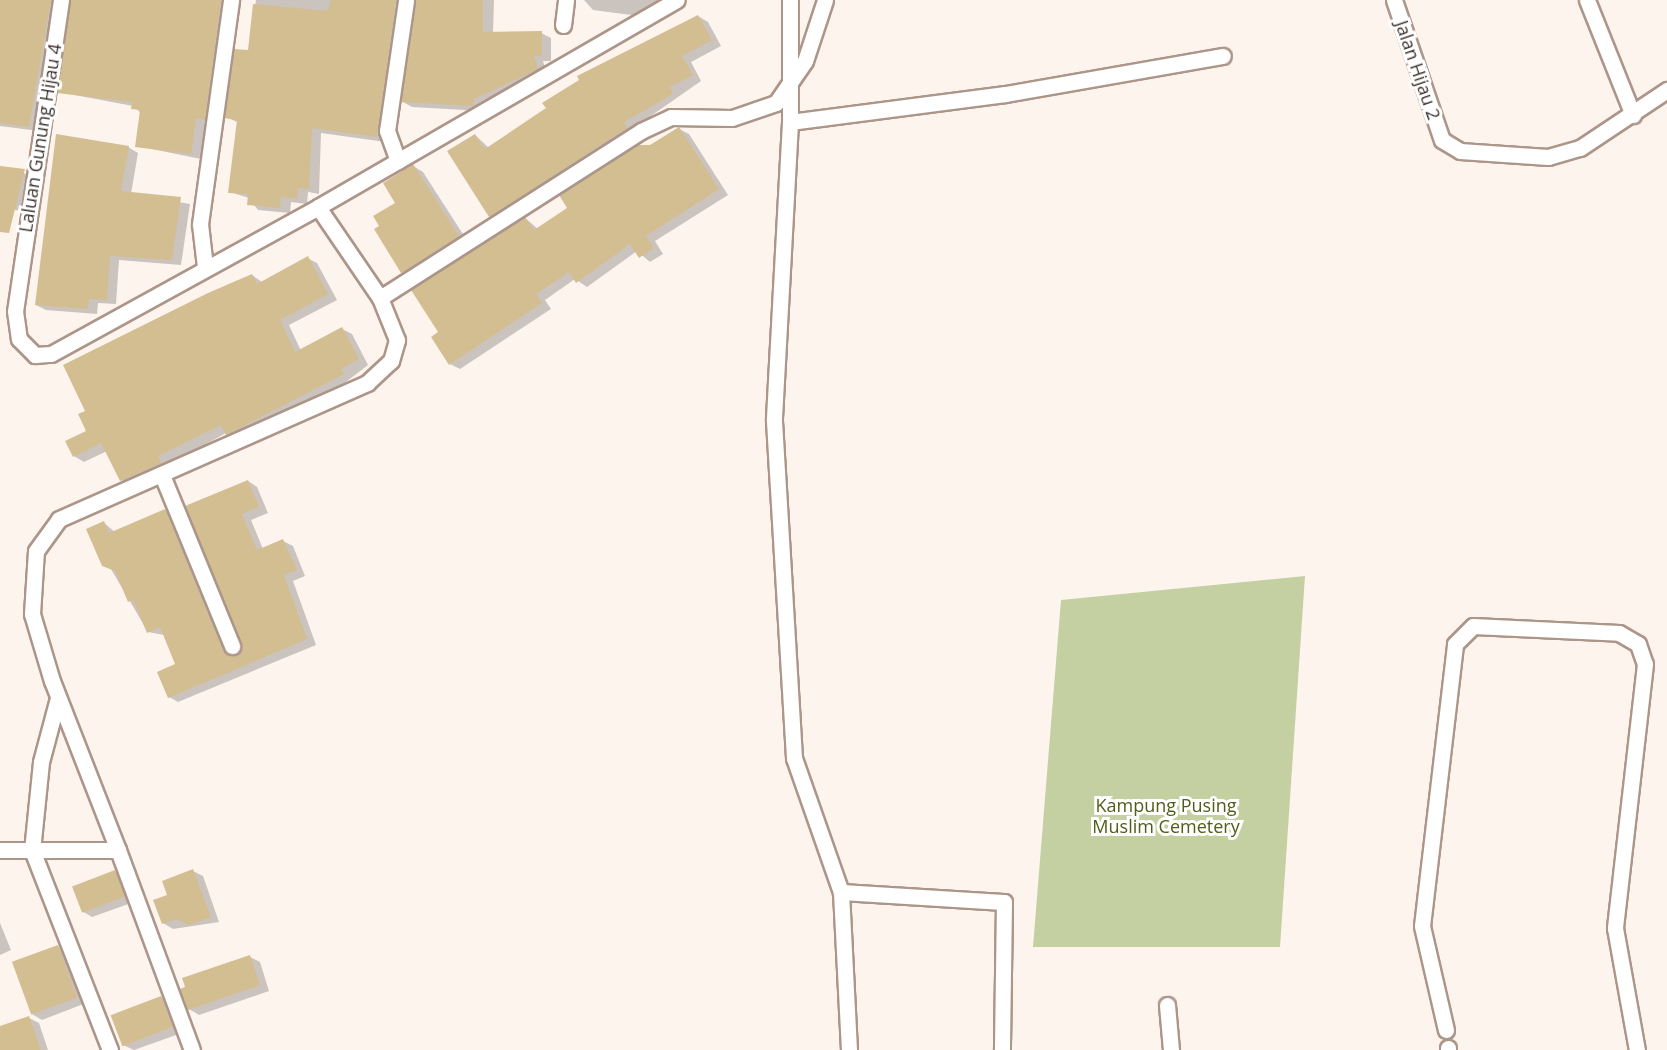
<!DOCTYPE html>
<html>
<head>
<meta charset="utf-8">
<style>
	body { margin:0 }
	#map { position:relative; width:1667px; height:1050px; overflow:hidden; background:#fef4ee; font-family:"Open Sans",sans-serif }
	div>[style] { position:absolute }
	.green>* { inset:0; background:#c4d0a2 }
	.shadow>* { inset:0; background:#0003 }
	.building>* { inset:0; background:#d3be91; transform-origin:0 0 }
	.roads { filter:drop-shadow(2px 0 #ac9689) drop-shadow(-2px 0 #ac9689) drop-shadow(0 2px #ac9689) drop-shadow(0 -2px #ac9689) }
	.minor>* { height:15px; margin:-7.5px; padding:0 7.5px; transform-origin:7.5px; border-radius:7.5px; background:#fff }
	span { translate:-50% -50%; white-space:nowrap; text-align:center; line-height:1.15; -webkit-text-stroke:6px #fff; paint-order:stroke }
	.street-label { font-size:18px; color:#3c332d }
	.park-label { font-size:18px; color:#505e17 }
</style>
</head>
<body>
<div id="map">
	<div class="green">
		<i style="clip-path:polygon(1305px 576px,1280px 947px,1033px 947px,1061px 600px)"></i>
	</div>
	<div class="shadow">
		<i style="clip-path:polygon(0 0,66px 0,39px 131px,0 126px)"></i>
		<i style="clip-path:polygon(71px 0,233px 0,214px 124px,206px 123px,201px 159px,137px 146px,141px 113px,133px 106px,59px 92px)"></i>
		<i style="clip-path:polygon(256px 0,409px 0,386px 142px,321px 133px,319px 194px,308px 192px,307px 204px,291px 202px,290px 213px,258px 210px,249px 198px,230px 192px,239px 123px,226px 117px,249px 52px)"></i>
		<i style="clip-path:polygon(417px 0,494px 0,493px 34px,541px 33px,551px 38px,551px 61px,543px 61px,547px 74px,482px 111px,412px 107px,403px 102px)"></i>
		<i style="clip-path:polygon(584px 0,664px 0,647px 17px,593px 10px)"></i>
		<i style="clip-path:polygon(698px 16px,708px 22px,721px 46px,691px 62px,701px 81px,500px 221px,490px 216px,475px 135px,489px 148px)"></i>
		<i style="clip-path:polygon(679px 129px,689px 134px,728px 195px,655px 241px,663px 254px,650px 262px,637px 251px,587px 287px,575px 279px,545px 300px,551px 309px,460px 369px,450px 364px,440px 333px,525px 218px,538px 229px)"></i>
		<i style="clip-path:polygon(128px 147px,138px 153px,131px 194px,190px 204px,181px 265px,119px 260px,116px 304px,98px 303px,97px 314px,46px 310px,36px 305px)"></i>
		<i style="clip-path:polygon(413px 166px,423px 172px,468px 242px,412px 278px,402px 272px,398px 203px)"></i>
		<i style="clip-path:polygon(0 167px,34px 176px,23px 211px,0 208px)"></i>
		<i style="clip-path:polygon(307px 258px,317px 263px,337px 300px,289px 325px,301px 351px,342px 329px,352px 334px,368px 365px,325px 398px,237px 439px,226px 433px,131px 486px,121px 480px,107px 451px,84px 462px,74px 456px,88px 432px,87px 411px,252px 275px,262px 282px)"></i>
		<i style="clip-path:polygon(248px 481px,257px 487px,268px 513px,251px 520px,263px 549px,283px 541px,293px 546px,305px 576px,293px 581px,316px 645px,178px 702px,169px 697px,177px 665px,164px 635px,148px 632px,88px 530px,104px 523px,115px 532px,165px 510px,175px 516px,232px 656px,241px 654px,243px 642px,187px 506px)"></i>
		<i style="clip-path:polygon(193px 871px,203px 876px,219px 922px,173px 929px,163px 923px)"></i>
		<i style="clip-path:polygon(115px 872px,125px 877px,134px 902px,92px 917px,82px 911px)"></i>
		<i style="clip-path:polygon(0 923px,11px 950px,0 955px)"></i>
		<i style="clip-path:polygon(58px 947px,68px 953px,86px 1003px,42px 1020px,32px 1014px)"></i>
		<i style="clip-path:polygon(250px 957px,260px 962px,269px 991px,199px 1015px,189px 1009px)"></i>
		<i style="clip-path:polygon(161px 997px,171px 1003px,182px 1033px,134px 1050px,123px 1045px)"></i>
		<i style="clip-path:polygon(29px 1018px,39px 1023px,48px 1050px,0 1050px,0 1028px)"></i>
	</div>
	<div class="building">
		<i style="clip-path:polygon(0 0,51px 0,29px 127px,0 123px)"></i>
		<i style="clip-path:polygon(71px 0,221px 0,205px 120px,196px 118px,191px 154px,135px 147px,140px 110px,131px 109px,132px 102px,57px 93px)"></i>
		<i style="clip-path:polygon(331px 0,396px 0,377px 137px,312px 128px,309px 189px,298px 188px,297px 199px,281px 197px,280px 208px,247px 205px,248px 194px,228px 193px,237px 120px,224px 118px,234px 49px,248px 50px,253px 4px,327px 11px)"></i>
		<i style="clip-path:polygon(416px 0,483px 0,483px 32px,542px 31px,542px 56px,534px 56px,538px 69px,474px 99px,473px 106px,401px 102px)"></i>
		<i style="clip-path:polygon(698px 15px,712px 40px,682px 56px,693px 75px,670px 87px,673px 94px,624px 122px,627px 128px,489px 217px,447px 151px,475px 134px,485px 149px,546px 108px,542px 103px,579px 80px,577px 76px)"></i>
		<i style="clip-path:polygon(679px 127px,719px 189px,646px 236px,654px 248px,639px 258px,630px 244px,576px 283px,569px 272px,536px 294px,542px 303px,449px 365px,431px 337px,438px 332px,411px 290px,525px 217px,534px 230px,567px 208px,559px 195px,637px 145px,650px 145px)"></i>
		<i style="clip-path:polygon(56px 134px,129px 146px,121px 191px,181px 197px,172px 260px,110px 256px,107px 300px,89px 299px,88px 309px,35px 305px)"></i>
		<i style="clip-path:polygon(413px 164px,459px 236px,401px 273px,374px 229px,379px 226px,373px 216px,395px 203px,383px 183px)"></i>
		<i style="clip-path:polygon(0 166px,25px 169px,9px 233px,0 232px)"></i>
		<i style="clip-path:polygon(308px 256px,328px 294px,280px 320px,295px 352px,342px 327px,359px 359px,341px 369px,344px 374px,226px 435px,221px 425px,158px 456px,162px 463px,120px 481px,101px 443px,73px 457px,65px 441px,86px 431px,78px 414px,85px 411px,63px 365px,208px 293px,252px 274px,257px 284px)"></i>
		<i style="clip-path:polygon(248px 480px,259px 507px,242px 514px,257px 550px,283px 539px,297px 570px,284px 575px,307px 639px,168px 698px,157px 672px,175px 664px,160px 627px,147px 633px,133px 600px,128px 602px,115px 571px,102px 566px,86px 529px,104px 521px,109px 533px,165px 509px,223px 650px,235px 655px,241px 642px,185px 506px)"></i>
		<i style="clip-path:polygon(193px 869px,211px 917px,189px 925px,176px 919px,162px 924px,153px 900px,167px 895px,162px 881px)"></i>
		<i style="left:115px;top:870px;width:28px;height:46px;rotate:69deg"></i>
		<i style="left:58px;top:945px;width:56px;height:49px;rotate:70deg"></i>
		<i style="clip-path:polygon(250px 955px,260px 985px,188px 1010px,180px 989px,185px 987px,182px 978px)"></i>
		<i style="left:161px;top:996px;width:33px;height:54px;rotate:69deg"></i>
		<i style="clip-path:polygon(29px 1016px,41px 1050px,0 1050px,0 1026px)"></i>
	</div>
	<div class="roads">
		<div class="minor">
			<i style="left:61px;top:0;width:314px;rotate:98.4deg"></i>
			<i style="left:15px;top:311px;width:28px;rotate:82deg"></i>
			<i style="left:19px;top:339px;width:23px;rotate:45deg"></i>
			<i style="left:35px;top:355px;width:16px;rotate:-4deg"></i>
			<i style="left:51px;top:354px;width:305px;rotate:-28.8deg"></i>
			<i style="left:318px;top:207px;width:414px;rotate:-30deg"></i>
			<i style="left:790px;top:0;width:122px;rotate:90deg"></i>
			<i style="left:790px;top:122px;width:299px;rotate:93.1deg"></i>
			<i style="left:774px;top:421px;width:338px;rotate:86.6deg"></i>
			<i style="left:794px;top:758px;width:142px;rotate:70.7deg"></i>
			<i style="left:1394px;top:0;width:148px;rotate:71.1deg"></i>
			<i style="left:1442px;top:140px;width:21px;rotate:31deg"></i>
			<i style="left:1460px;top:151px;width:88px;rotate:3.9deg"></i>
			<i style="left:1548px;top:157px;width:33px;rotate:-16deg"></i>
			<i style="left:1580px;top:148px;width:105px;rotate:-33.7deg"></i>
			<i style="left:1587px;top:0;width:124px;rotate:68.2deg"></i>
			<i style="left:563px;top:25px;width:25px;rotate:-83deg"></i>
			<i style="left:790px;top:122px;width:217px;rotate:-7.4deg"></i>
			<i style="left:1005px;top:94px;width:221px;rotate:-9.9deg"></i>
			<i style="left:398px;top:161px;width:32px;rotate:-110deg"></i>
			<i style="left:387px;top:131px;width:132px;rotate:-81.7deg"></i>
			<i style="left:205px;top:267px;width:43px;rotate:-96.6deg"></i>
			<i style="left:200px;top:224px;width:226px;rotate:-82.1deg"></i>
			<i style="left:380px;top:298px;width:310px;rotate:-32.6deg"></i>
			<i style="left:641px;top:131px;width:33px;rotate:-25deg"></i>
			<i style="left:671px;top:117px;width:61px;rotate:0.9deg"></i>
			<i style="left:732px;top:118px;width:46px;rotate:-18.8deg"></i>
			<i style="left:776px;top:103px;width:51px;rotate:-55.4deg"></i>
			<i style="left:805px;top:61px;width:64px;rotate:-71.8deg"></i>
			<i style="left:162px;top:475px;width:185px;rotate:67.7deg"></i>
			<i style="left:58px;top:698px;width:66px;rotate:104.9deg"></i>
			<i style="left:41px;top:762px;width:88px;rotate:95.8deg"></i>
			<i style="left:32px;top:850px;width:215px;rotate:68.7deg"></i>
			<i style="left:0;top:850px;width:118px"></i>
			<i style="left:118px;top:850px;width:181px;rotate:-111.3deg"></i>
			<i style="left:52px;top:681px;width:70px;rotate:-106.6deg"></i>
			<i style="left:32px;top:614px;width:63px;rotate:-86.4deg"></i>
			<i style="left:36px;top:551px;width:39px;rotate:-54deg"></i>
			<i style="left:59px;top:519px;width:337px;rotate:-23.8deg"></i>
			<i style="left:367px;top:383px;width:33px;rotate:-43deg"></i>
			<i style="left:391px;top:361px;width:22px;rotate:-74deg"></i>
			<i style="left:397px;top:340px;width:45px;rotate:-112deg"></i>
			<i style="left:380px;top:298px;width:110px;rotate:-124.3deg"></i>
			<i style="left:118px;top:850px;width:213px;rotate:69.7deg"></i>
			<i style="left:1167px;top:1005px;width:45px;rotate:84.9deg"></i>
			<i style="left:1446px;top:1030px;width:107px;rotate:-103deg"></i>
			<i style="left:1422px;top:926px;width:284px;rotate:-83.3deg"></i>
			<i style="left:1455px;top:644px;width:25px;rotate:-45deg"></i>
			<i style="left:1473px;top:626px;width:146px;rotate:2.7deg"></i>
			<i style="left:1619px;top:633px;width:22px;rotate:30deg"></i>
			<i style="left:1638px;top:644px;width:21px;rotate:71deg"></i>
			<i style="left:1645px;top:664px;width:266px;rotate:96.5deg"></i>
			<i style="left:1615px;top:928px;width:124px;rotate:79.8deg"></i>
			<i style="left:1448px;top:1048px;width:2px;rotate:90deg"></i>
			<i style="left:849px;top:1050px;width:158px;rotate:-92.9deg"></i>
			<i style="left:841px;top:892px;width:163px;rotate:3.5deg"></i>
			<i style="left:1004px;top:902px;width:148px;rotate:90.8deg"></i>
		</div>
	</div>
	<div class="street-label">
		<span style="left:1418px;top:70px;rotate:71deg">Jalan Hijau 2</span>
		<span style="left:40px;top:138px;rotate:-81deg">Laluan Gunung Hijau 4</span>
	</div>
	<div class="park-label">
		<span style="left:1166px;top:816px">Kampung Pusing<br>Muslim Cemetery</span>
	</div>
</div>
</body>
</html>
